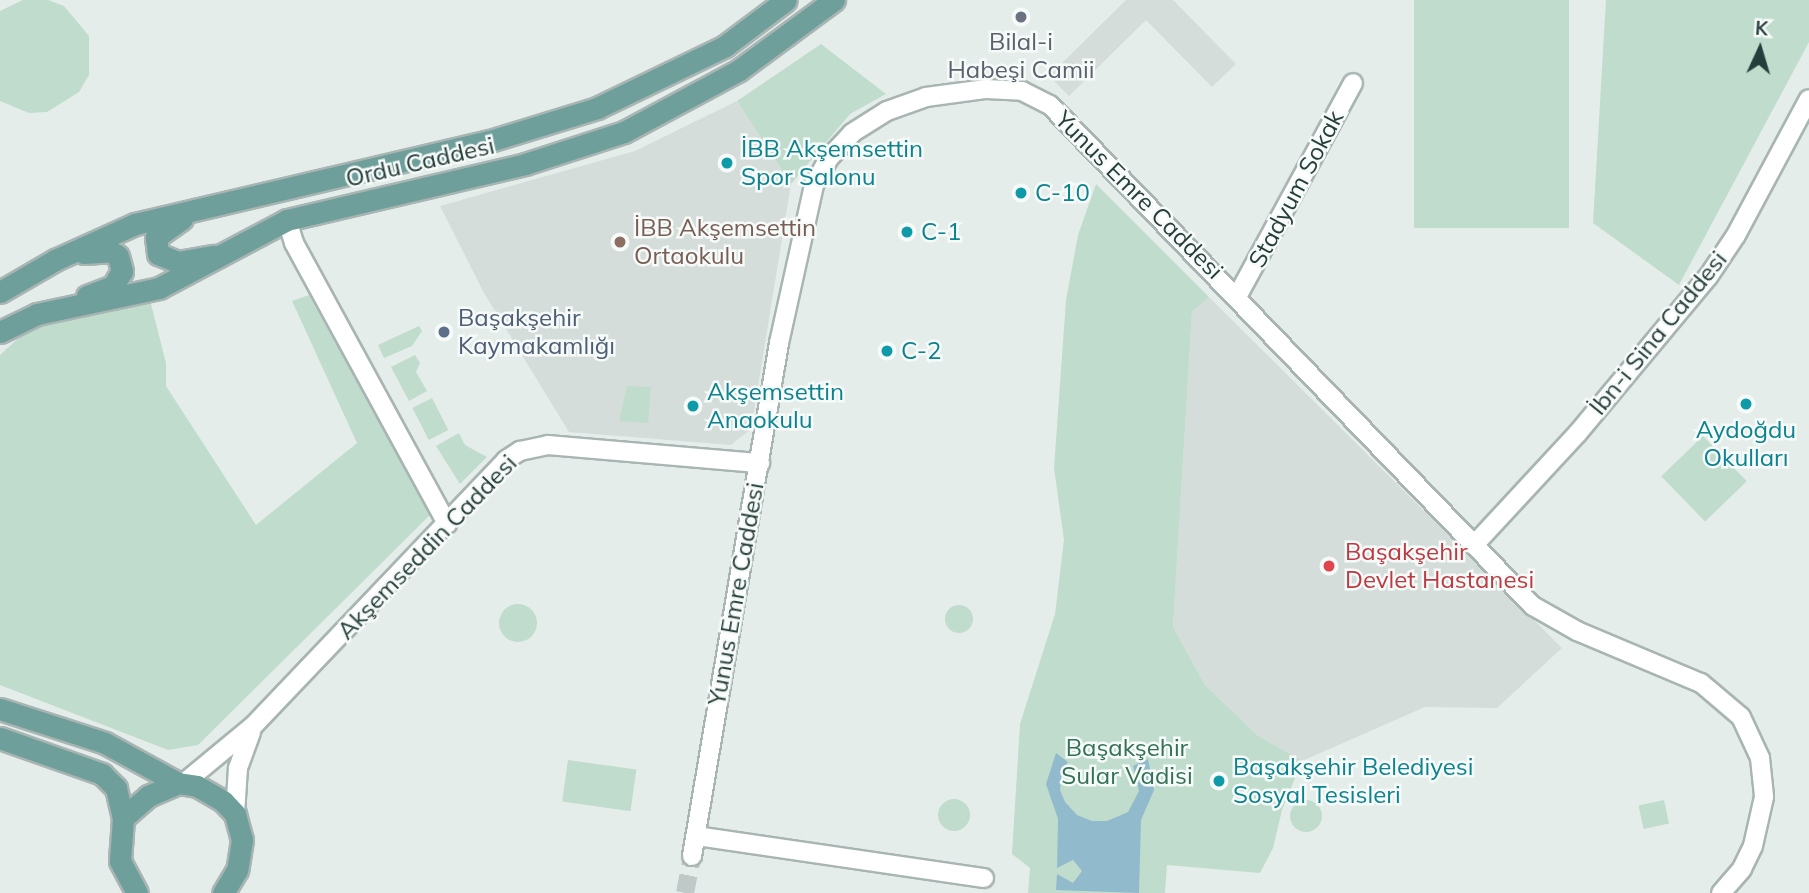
<!DOCTYPE html>
<html>
<head>
<meta charset="utf-8">
<style>
	body { margin:0 }
	#map { position:relative; width:1809px; height:893px; overflow:hidden; background:#e5edeb; font-family:Mulish,sans-serif }
	div>[style] { position:absolute }
	.built>* { inset:0; background:#d4ddda }
	.green>* { inset:0; background:#c0dccd; transform-origin:0 0 }
	.round { border-radius:50% }
	.water>* { inset:0; background:#92bacd }
	.minor-tunnel>* { height:18px; margin-top:-9px; transform-origin:0; background:repeating-linear-gradient(90deg,#bfcac8 0 18px,transparent 0 27px) }
	.roads { filter:drop-shadow(2px 0 #a8b5b3) drop-shadow(-2px 0 #a8b5b3) drop-shadow(0 2px #a8b5b3) drop-shadow(0 -2px #a8b5b3) }
	.minor>* { height:18px; margin:-9px; padding:0 9px; transform-origin:9px; border-radius:9px; background:#fff }
	.major>* { height:21px; margin:-10.5px; padding:0 10.5px; transform-origin:10.5px; border-radius:10.5px; background:#6e9f9b }
	.dots>* { width:19px; height:19px; translate:-50% -50%; box-sizing:border-box; border:4px solid #f6faf8; border-radius:50% }
	span { translate:-50% -50%; white-space:nowrap; text-align:center; line-height:1.15; -webkit-text-stroke:5px #f6faf8; paint-order:stroke }
	.worship-label { font-size:24px; color:#5b616d }
	.culture-label { font-size:24px; color:#0d838f }
	.left { translate:0 -50%; text-align:left }
	.street-label { font-size:24px; color:#263e3b }
	.education-label { font-size:24px; color:#785e54 }
	.service-label { font-size:24px; color:#4e5e75 }
	.health-label { font-size:24px; color:#be3a42 }
	.park-label { font-size:24px; color:#337256 }
	.north { position:absolute; left:1725px; top:14px; width:70px; height:70px; -webkit-text-stroke:5px #f6faf8; paint-order:stroke; rotate:4deg; font-size:19px; font-weight:700; line-height:28px; text-align:center; color:#263e3b }
	.north::after { content:''; display:block; margin:auto; width:24px; height:32px; background:#263e3b; clip-path:polygon(50% 0,100% 100%,50% 72%,0 100%) }
</style>
</head>
<body>
<div id="map">
	<div class="built">
		<i style="clip-path:polygon(1126px 0,1173px 0,1236px 64px,1212px 87px,1146px 20px,1069px 96px,1049px 76px)"></i>
		<i style="clip-path:polygon(737px 101px,791px 184px,751px 429px,731px 445px,569px 432px,484px 293px,440px 206px,635px 151px)"></i>
		<i style="clip-path:polygon(1209px 297px,1562px 648px,1497px 708px,1425px 707px,1302px 761px,1257px 735px,1205px 685px,1173px 627px,1192px 312px)"></i>
	</div>
	<div class="green">
		<i style="clip-path:polygon(23px 0,48px 0,64px 6px,89px 36px,89px 75px,79px 92px,47px 112px,29px 113px,0 101px,0 11px)"></i>
		<i style="left:1414px;top:0;width:155px;height:228px"></i>
		<i style="clip-path:polygon(1606px 0,1809px 0,1809px 42px,1679px 285px,1593px 223px)"></i>
		<i style="clip-path:polygon(821px 44px,886px 94px,850px 114px,791px 184px,737px 101px)"></i>
		<i style="clip-path:polygon(1096px 184px,1209px 297px,1192px 312px,1173px 627px,1205px 685px,1257px 735px,1302px 761px,1282px 810px,1273px 848px,1260px 873px,1167px 865px,1165px 893px,1028px 893px,1030px 868px,1012px 854px,1020px 724px,1055px 614px,1064px 540px,1054px 468px,1066px 300px,1078px 235px)"></i>
		<i style="clip-path:polygon(309px 295px,430px 515px,198px 745px,168px 750px,0 685px,0 355px,36px 322px,150px 300px,166px 363px,166px 386px,256px 525px,357px 443px,292px 301px)"></i>
		<i style="clip-path:polygon(419px 326px,422px 331px,412px 346px,384px 358px,378px 345px)"></i>
		<i style="clip-path:polygon(415px 355px,420px 363px,416px 372px,427px 391px,409px 401px,391px 367px)"></i>
		<i style="clip-path:polygon(627px 386px,651px 387px,648px 423px,619px 421px)"></i>
		<i style="left:432px;top:398px;width:36px;height:22px;rotate:63deg"></i>
		<i style="clip-path:polygon(459px 433px,465px 445px,487px 457px,460px 484px,436px 446px)"></i>
		<i style="left:1703px;top:436px;width:63px;height:58px;rotate:46deg"></i>
		<i class="round" style="left:499px;top:604px;width:38px;height:38px"></i>
		<i class="round" style="left:945px;top:605px;width:28px;height:28px"></i>
		<i style="left:568px;top:760px;width:69px;height:42px;rotate:8deg"></i>
		<i class="round" style="left:938px;top:799px;width:32px;height:32px"></i>
		<i style="left:1664px;top:800px;width:24px;height:26px;rotate:78deg"></i>
		<i class="round" style="left:1290px;top:800px;width:32px;height:32px"></i>
	</div>
	<div class="water">
		<i style="clip-path:polygon(1056px 753px,1068px 762px,1062px 770px,1060px 790px,1065px 802px,1077px 815px,1092px 821px,1107px 821px,1128px 812px,1139px 791px,1133px 766px,1148px 759px,1154px 790px,1141px 820px,1139px 893px,1056px 890px,1057px 874px,1073px 883px,1082px 871px,1073px 860px,1057px 868px,1058px 819px,1046px 784px)"></i>
	</div>
	<div class="minor-tunnel">
		<i style="left:685px;top:893px;width:38px;rotate:-79deg"></i>
	</div>
	<div class="roads">
		<div class="minor">
			<i style="left:287px;top:220px;width:24px;rotate:73deg"></i>
			<i style="left:294px;top:243px;width:320px;rotate:61.4deg"></i>
			<i style="left:1238px;top:295px;width:241px;rotate:-61.5deg"></i>
			<i style="left:1475px;top:544px;width:150px;rotate:-47.2deg"></i>
			<i style="left:1577px;top:434px;width:204px;rotate:-50.2deg"></i>
			<i style="left:1708px;top:277px;width:50px;rotate:-56.3deg"></i>
			<i style="left:1736px;top:235px;width:154px;rotate:-61.8deg"></i>
			<i style="left:184px;top:783px;width:91px;rotate:-39.6deg"></i>
			<i style="left:254px;top:725px;width:366px;rotate:-46.4deg"></i>
			<i style="left:506px;top:460px;width:17px;rotate:-33deg"></i>
			<i style="left:520px;top:451px;width:29px;rotate:-12deg"></i>
			<i style="left:548px;top:445px;width:213px;rotate:4.9deg"></i>
			<i style="left:235px;top:814px;width:46px;rotate:-86.3deg"></i>
			<i style="left:238px;top:768px;width:38px;rotate:-70deg"></i>
			<i style="left:696px;top:836px;width:291px;rotate:8.3deg"></i>
			<i style="left:692px;top:856px;width:520px;rotate:-80.37deg"></i>
			<i style="left:779px;top:343px;width:162px;rotate:-77.5deg"></i>
			<i style="left:814px;top:185px;width:31px;rotate:-61deg"></i>
			<i style="left:829px;top:158px;width:34px;rotate:-47deg"></i>
			<i style="left:852px;top:133px;width:41px;rotate:-32.2deg"></i>
			<i style="left:887px;top:111px;width:41px;rotate:-19.7deg"></i>
			<i style="left:926px;top:97px;width:61px;rotate:-7.6deg"></i>
			<i style="left:986px;top:89px;width:36px;rotate:3deg"></i>
			<i style="left:1022px;top:91px;width:31px;rotate:27deg"></i>
			<i style="left:1050px;top:105px;width:696px;rotate:46.05deg"></i>
			<i style="left:1533px;top:606px;width:51px;rotate:29.6deg"></i>
			<i style="left:1577px;top:631px;width:134px;rotate:22.8deg"></i>
			<i style="left:1701px;top:683px;width:52px;rotate:40.4deg"></i>
			<i style="left:1741px;top:717px;width:45px;rotate:65.1deg"></i>
			<i style="left:1760px;top:758px;width:39px;rotate:84deg"></i>
			<i style="left:1764px;top:797px;width:50px;rotate:102.7deg"></i>
			<i style="left:1753px;top:846px;width:25px;rotate:116deg"></i>
			<i style="left:1742px;top:869px;width:32px;rotate:131deg"></i>
		</div>
		<div class="major">
			<i style="left:182px;top:219px;width:32px;rotate:145deg"></i>
			<i style="left:156px;top:237px;width:17px;rotate:83deg"></i>
			<i style="left:158px;top:254px;width:22px;rotate:22deg"></i>
			<i style="left:178px;top:262px;width:36px;rotate:-10deg"></i>
			<i style="left:84px;top:253px;width:26px;rotate:-4deg"></i>
			<i style="left:110px;top:251px;width:9px;rotate:32deg"></i>
			<i style="left:118px;top:256px;width:16px;rotate:75deg"></i>
			<i style="left:122px;top:271px;width:17px;rotate:121deg"></i>
			<i style="left:113px;top:286px;width:28px;rotate:159deg"></i>
			<i style="left:0;top:292px;width:64px;rotate:-30.2deg"></i>
			<i style="left:55px;top:260px;width:88px;rotate:-24.2deg"></i>
			<i style="left:135px;top:224px;width:365px;rotate:-13.2deg"></i>
			<i style="left:490px;top:141px;width:112px;rotate:-17.1deg"></i>
			<i style="left:597px;top:108px;width:142px;rotate:-25.8deg"></i>
			<i style="left:725px;top:46px;width:76px;rotate:-37deg"></i>
			<i style="left:0;top:332px;width:41px;rotate:-25.9deg"></i>
			<i style="left:37px;top:314px;width:125px;rotate:-12deg"></i>
			<i style="left:159px;top:288px;width:145px;rotate:-28deg"></i>
			<i style="left:287px;top:220px;width:244px;rotate:-13.2deg"></i>
			<i style="left:525px;top:164px;width:104px;rotate:-17.9deg"></i>
			<i style="left:624px;top:132px;width:131px;rotate:-28.3deg"></i>
			<i style="left:739px;top:70px;width:118px;rotate:-36.4deg"></i>
			<i style="left:0;top:709px;width:110px;rotate:17.9deg"></i>
			<i style="left:105px;top:743px;width:83px;rotate:28.7deg"></i>
			<i style="left:178px;top:783px;width:19px;rotate:9deg"></i>
			<i style="left:197px;top:786px;width:30px;rotate:30deg"></i>
			<i style="left:223px;top:801px;width:18px;rotate:47deg"></i>
			<i style="left:235px;top:814px;width:27px;rotate:75deg"></i>
			<i style="left:242px;top:840px;width:30px;rotate:99deg"></i>
			<i style="left:237px;top:870px;width:27px;rotate:121deg"></i>
			<i style="left:0;top:738px;width:108px;rotate:19.4deg"></i>
			<i style="left:102px;top:774px;width:20px;rotate:45deg"></i>
			<i style="left:116px;top:788px;width:31px;rotate:77deg"></i>
			<i style="left:137px;top:893px;width:36px;rotate:-118deg"></i>
			<i style="left:120px;top:861px;width:43px;rotate:-86deg"></i>
			<i style="left:123px;top:818px;width:33px;rotate:-41deg"></i>
			<i style="left:148px;top:796px;width:33px;rotate:-23deg"></i>
		</div>
	</div>
	<div class="dots">
		<i style="left:1021px;top:17px;background:#6b7280"></i>
		<i style="left:727px;top:163px;background:#0f9aa8"></i>
		<i style="left:1021px;top:193px;background:#0f9aa8"></i>
		<i style="left:907px;top:232px;background:#0f9aa8"></i>
		<i style="left:620px;top:242px;background:#8d6e63"></i>
		<i style="left:444px;top:332px;background:#5c6f8a"></i>
		<i style="left:887px;top:351px;background:#0f9aa8"></i>
		<i style="left:1746px;top:404px;background:#0f9aa8"></i>
		<i style="left:693px;top:406px;background:#0f9aa8"></i>
		<i style="left:1329px;top:566px;background:#e0444e"></i>
		<i style="left:1219px;top:781px;background:#0f9aa8"></i>
	</div>
	<div class="worship-label">
		<span style="left:1021px;top:56px">Bilal-i<br>Habeşi Camii</span>
	</div>
	<div class="culture-label">
		<span class="left" style="left:741px;top:163px">İBB Akşemsettin<br>Spor Salonu</span>
		<span class="left" style="left:1035px;top:193px">C-10</span>
		<span class="left" style="left:921px;top:232px">C-1</span>
		<span class="left" style="left:901px;top:351px">C-2</span>
		<span class="left" style="left:707px;top:406px">Akşemsettin<br>Anaokulu</span>
		<span style="left:1746px;top:444px">Aydoğdu<br>Okulları</span>
		<span class="left" style="left:1233px;top:781px">Başakşehir Belediyesi<br>Sosyal Tesisleri</span>
	</div>
	<div class="street-label">
		<span style="left:420px;top:162px;rotate:-13deg">Ordu Caddesi</span>
		<span style="left:1296px;top:189px;rotate:-62deg">Stadyum Sokak</span>
		<span style="left:1139px;top:195px;rotate:45deg">Yunus Emre Caddesi</span>
		<span style="left:1658px;top:333px;rotate:-51deg">İbn-i Sina Caddesi</span>
		<span style="left:427px;top:547px;rotate:-46deg">Akşemseddin Caddesi</span>
		<span style="left:736px;top:594px;rotate:-80deg">Yunus Emre Caddesi</span>
	</div>
	<div class="education-label">
		<span class="left" style="left:634px;top:242px">İBB Akşemsettin<br>Ortaokulu</span>
	</div>
	<div class="service-label">
		<span class="left" style="left:458px;top:332px">Başakşehir<br>Kaymakamlığı</span>
	</div>
	<div class="health-label">
		<span class="left" style="left:1345px;top:566px">Başakşehir<br>Devlet Hastanesi</span>
	</div>
	<div class="park-label">
		<span style="left:1127px;top:762px">Başakşehir<br>Sular Vadisi</span>
	</div>
	<div class="north">K</div>
</div>
</body>
</html>
